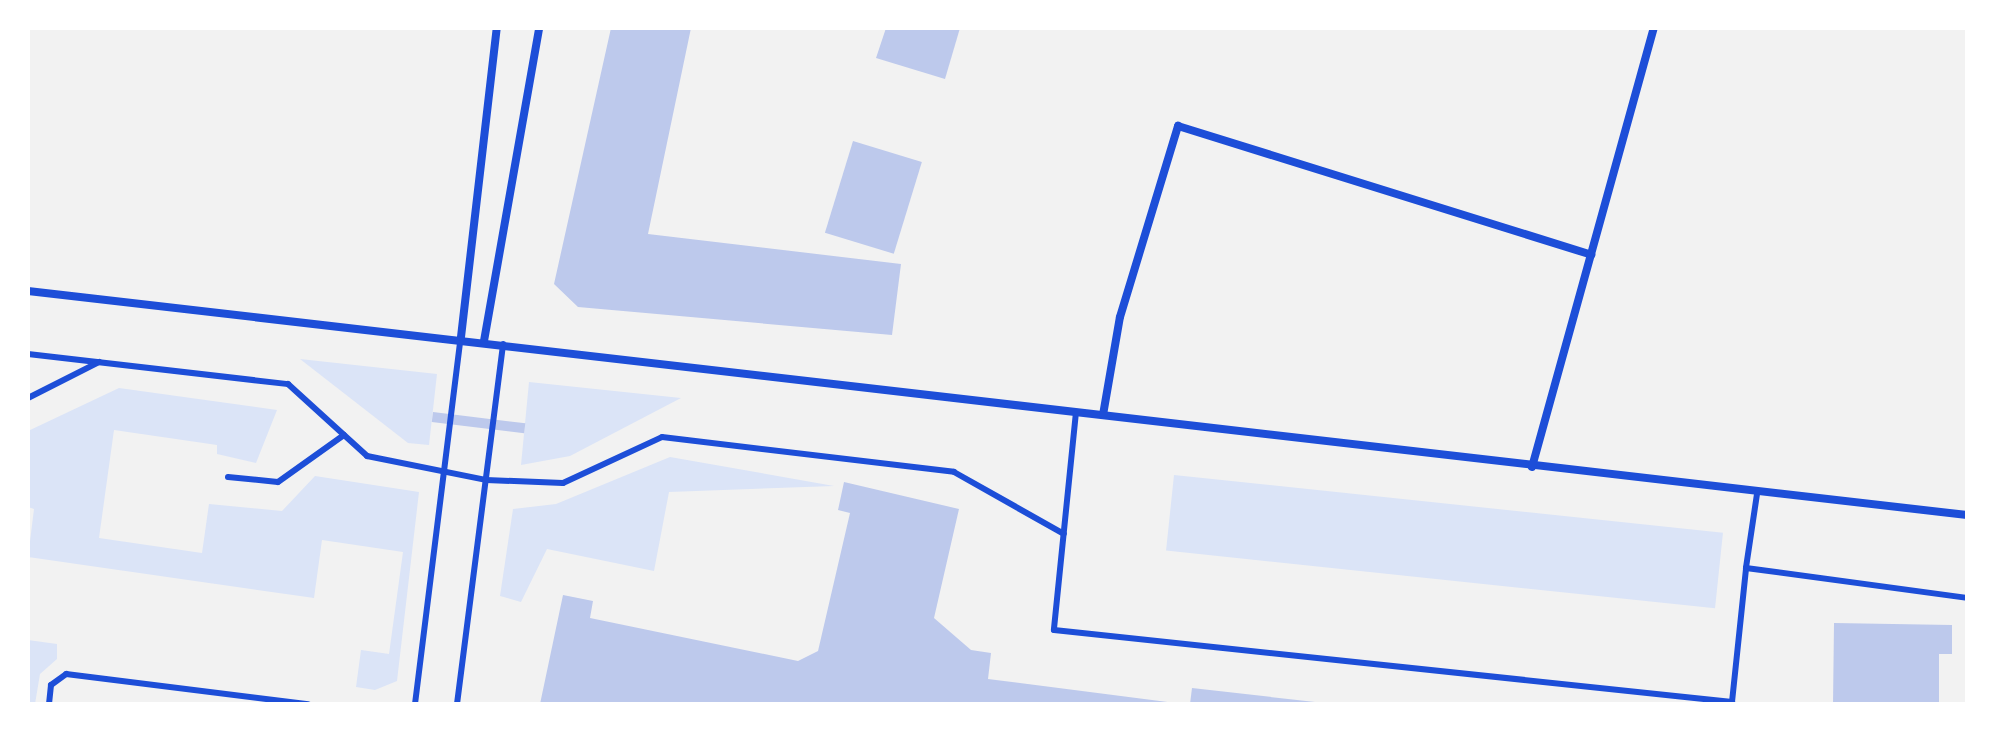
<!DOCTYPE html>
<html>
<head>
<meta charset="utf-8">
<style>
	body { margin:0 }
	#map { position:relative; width:1995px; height:732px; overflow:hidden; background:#f2f2f2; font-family:"Varela Round",sans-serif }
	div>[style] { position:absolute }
	.green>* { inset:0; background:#dbe4f7; transform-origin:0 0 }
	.building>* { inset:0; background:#bdc9ec; transform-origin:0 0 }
	.service>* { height:6px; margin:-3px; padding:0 3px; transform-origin:3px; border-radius:3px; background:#1d4ed8 }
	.minor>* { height:8px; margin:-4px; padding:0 4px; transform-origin:4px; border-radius:4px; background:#1d4ed8 }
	span { translate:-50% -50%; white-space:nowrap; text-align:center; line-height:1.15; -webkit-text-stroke:8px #fff; paint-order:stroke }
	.frame { position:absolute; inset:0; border:30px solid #fff; pointer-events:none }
</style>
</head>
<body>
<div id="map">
	<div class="green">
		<i style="clip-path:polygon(300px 359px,437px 374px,429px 445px,408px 443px)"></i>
		<i style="clip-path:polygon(529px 382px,681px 398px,570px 456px,521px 465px)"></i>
		<i style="clip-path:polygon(119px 388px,277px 410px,256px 463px,217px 454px,217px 445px,114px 430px,99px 538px,202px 553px,209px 504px,282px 511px,315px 476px,419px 492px,397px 681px,375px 690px,356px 687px,361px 650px,389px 654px,403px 552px,322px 540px,314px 598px,28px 557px,34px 509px,28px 507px,28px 431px)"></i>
		<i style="clip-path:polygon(670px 457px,834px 486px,669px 492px,654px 571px,547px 549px,521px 602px,500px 596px,513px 509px,556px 504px)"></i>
		<i style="left:1174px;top:475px;width:552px;height:76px;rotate:6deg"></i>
		<i style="clip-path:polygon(28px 640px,57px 644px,57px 659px,40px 674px,35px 704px,28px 704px)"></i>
	</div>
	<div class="building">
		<i style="clip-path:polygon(611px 28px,691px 28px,648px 234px,901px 264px,892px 335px,578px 307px,554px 284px)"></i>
		<i style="clip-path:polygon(886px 28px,960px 28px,945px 79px,876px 58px)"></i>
		<i style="left:853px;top:141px;width:72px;height:96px;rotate:17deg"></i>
		<i style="left:433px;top:412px;width:93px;height:10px;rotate:7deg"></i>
		<i style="clip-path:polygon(844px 482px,959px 509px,934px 618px,971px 650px,991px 653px,988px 679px,1183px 704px,540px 704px,563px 595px,593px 601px,590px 618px,798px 661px,818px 651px,850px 513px,838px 510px)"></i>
		<i style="clip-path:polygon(1834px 623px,1952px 625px,1952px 654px,1939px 654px,1939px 704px,1833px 704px)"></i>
		<i style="clip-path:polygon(1192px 688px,1315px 702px,1315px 704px,1190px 704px)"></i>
	</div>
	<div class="service">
		<i style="left:28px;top:354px;width:262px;rotate:6.6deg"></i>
		<i style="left:288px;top:384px;width:107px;rotate:42.3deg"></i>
		<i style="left:367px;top:456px;width:121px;rotate:11.4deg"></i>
		<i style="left:486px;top:480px;width:77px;rotate:2.2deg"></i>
		<i style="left:563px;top:483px;width:109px;rotate:-24.9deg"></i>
		<i style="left:662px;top:437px;width:294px;rotate:6.8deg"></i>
		<i style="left:954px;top:472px;width:126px;rotate:29.4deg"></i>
		<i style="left:28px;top:398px;width:80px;rotate:-26.9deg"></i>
		<i style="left:1076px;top:412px;width:219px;rotate:95.8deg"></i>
		<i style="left:1054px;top:630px;width:682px;rotate:6.06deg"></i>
		<i style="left:1732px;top:702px;width:135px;rotate:-84deg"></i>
		<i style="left:228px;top:477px;width:50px;rotate:5.7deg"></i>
		<i style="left:278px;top:482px;width:81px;rotate:-35.5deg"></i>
		<i style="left:1757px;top:494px;width:75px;rotate:98.5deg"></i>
		<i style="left:1746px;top:568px;width:223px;rotate:7.7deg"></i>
		<i style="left:49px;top:704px;width:19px;rotate:-84deg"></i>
		<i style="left:51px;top:685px;width:19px;rotate:-36deg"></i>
		<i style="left:66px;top:674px;width:244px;rotate:7.1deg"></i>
		<i style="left:415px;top:704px;width:370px;rotate:-82.9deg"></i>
		<i style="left:457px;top:704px;width:363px;rotate:-82.7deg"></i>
	</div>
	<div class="minor">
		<i style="left:28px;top:291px;width:1952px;rotate:6.59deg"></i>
		<i style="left:461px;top:337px;width:311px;rotate:-83.4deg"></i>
		<i style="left:484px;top:341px;width:318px;rotate:-80deg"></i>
		<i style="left:1103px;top:415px;width:99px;rotate:-80.2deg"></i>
		<i style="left:1120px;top:317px;width:200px;rotate:-73.1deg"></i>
		<i style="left:1178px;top:126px;width:433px;rotate:17.3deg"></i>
		<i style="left:1532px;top:467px;width:456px;rotate:-74.5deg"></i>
	</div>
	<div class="frame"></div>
</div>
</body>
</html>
